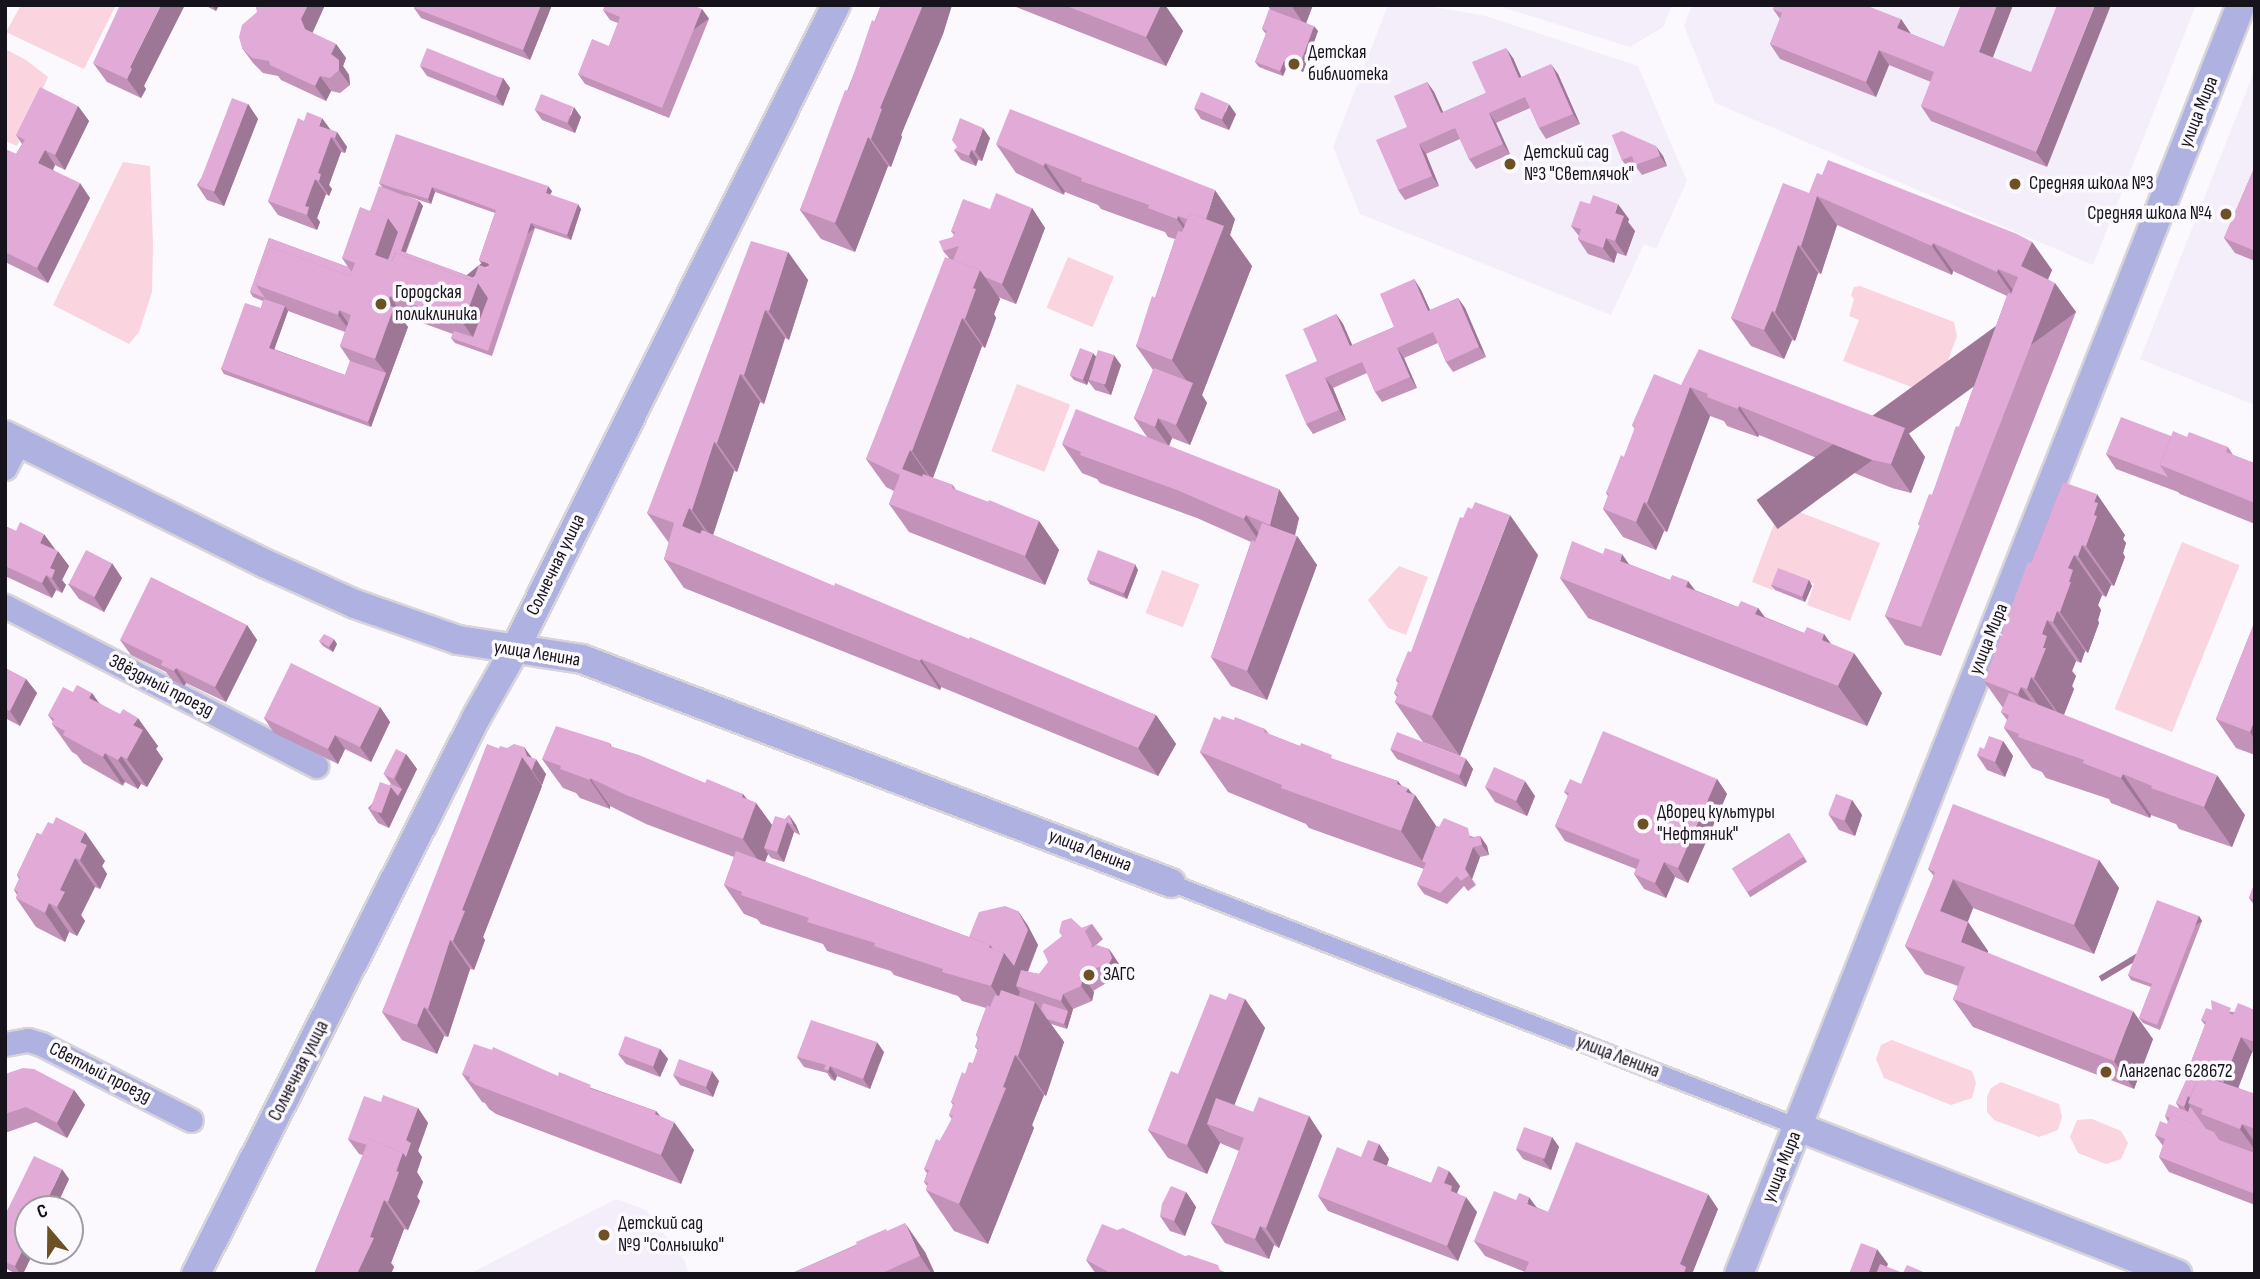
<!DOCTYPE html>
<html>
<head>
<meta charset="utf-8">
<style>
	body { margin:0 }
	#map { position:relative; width:2260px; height:1279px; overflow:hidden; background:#fbf9fe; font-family:"Sofia Sans Condensed",sans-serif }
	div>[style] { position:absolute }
	.built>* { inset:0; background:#f4edfa }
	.green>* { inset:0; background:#fad4df; transform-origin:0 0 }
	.roads { filter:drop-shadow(2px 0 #d7d4da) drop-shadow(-2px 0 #d7d4da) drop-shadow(0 2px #d7d4da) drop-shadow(0 -2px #d7d4da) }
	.pedestrian>* { height:16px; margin:-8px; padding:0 8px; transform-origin:8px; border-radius:8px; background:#afb2e1 }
	.minor>* { height:23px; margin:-11.5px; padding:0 11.5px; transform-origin:11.5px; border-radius:11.5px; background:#afb2e1 }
	.tertiary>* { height:28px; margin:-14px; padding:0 14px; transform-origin:14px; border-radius:14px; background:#afb2e1 }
	.wall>* { inset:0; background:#c292b9; transform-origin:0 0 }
	.shaded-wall>* { inset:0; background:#9e7796; transform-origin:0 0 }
	.building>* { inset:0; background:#e2aad7; transform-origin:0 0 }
	.dots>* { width:19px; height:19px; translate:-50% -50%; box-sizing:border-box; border:4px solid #fbf9fe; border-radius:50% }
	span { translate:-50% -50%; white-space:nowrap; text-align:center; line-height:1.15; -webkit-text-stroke:7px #fbf9fe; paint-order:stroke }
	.poi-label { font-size:19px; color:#17131c }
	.left { translate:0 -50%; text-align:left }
	.right { translate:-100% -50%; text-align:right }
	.street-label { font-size:19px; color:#17131c }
	.frame { position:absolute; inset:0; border:7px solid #17131c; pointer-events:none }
	.north { position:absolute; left:14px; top:1195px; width:70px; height:70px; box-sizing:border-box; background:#fbf9fe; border:2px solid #a09da4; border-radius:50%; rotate:340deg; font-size:19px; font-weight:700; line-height:28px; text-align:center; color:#17131c }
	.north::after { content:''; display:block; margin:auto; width:24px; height:32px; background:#6d5124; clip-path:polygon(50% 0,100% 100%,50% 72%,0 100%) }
</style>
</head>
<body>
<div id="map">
	<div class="built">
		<i style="clip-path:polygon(1388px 5px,1423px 5px,1486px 16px,1638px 66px,1687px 181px,1656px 249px,1644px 244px,1611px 315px,1360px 214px,1333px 147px)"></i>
		<i style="clip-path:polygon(1495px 5px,1672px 5px,1663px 27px,1630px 47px)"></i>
		<i style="clip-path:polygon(1692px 5px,2196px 5px,2093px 265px,1715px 103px,1684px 26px)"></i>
		<i style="clip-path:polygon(2255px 70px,2255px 405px,2140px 359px)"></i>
		<i style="clip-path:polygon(616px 1199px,646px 1210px,684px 1260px,689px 1274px,469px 1274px)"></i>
	</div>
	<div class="green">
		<i style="clip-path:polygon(21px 5px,116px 5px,84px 69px,6px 32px)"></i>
		<i style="clip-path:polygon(5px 49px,26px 60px,48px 77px,17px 146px,5px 141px)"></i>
		<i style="clip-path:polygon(123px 162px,150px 166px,153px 244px,152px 292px,139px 332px,129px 344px,53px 305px)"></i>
		<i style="left:1068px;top:257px;width:50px;height:55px;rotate:23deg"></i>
		<i style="clip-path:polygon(1860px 286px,1954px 322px,1957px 336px,1935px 396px,1843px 361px,1859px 320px,1849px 316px,1854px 299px,1851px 295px,1854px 287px)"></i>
		<i style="left:1017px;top:384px;width:57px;height:72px;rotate:21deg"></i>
		<i style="clip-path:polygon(1781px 505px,1880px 543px,1850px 621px,1807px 605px,1814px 584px,1780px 571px,1773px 590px,1752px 582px)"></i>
		<i style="left:2182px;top:542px;width:62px;height:180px;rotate:22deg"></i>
		<i style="clip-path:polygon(1399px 566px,1428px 577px,1406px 635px,1388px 628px,1368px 600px)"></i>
		<i style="left:1162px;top:570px;width:40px;height:46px;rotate:21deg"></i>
		<i style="clip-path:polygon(1892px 1040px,1972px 1071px,1976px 1083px,1972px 1098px,1951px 1105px,1884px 1078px,1876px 1059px,1881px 1045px)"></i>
		<i style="clip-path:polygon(2001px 1082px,2059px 1104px,2062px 1117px,2058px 1130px,2039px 1137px,1994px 1120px,1987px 1112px,1987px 1097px,1991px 1088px)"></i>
		<i style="clip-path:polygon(2092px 1119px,2121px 1131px,2128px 1143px,2121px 1159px,2106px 1164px,2078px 1153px,2070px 1137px,2077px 1120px)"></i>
	</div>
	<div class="roads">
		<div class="pedestrian">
			<i style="left:1171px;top:883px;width:673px;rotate:21.26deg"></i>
		</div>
		<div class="minor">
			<i style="left:5px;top:468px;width:30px;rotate:-63deg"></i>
			<i style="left:5px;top:606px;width:350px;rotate:27.2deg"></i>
			<i style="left:5px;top:1044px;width:23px;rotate:-10deg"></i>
			<i style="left:28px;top:1040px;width:14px;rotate:17deg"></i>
			<i style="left:41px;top:1044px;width:168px;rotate:26.9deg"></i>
		</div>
		<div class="tertiary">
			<i style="left:5px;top:435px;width:291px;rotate:26.3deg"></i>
			<i style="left:266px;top:564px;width:98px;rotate:24.2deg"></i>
			<i style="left:355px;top:604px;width:109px;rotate:19.3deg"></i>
			<i style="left:458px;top:640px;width:125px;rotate:8.7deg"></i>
			<i style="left:582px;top:659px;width:630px;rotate:20.82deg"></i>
			<i style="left:1798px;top:1127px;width:407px;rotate:21.2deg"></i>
			<i style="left:196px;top:1274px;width:623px;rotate:-63.27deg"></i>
			<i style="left:476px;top:718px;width:79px;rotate:-60.5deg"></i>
			<i style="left:515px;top:649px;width:720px;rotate:-63.51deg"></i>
			<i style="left:1739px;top:1274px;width:1365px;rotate:-68.42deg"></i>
		</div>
	</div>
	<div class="wall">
		<i style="clip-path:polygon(204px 5px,219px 5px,216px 11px)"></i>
		<i style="clip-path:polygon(257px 5px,325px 5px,312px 33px,336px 44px,346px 58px,343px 66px,349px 75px,350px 85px,340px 93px,331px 91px,326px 101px,281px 80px,278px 76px,263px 73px,253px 63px,242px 48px,257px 12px)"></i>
		<i style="clip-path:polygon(552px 5px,530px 60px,421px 18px,414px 8px)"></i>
		<i style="clip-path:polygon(881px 5px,952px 5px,943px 34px,901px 135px,902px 137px,891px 167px,888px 166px,855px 252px,821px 239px,800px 210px)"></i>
		<i style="clip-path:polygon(1011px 5px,1165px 5px,1183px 31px,1166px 66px)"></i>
		<i style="clip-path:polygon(1267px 5px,1313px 5px,1306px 23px,1318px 31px,1303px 72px,1287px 66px,1283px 76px,1259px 67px,1255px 62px,1266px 34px,1262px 29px,1270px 9px)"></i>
		<i style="clip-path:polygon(1961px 5px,2013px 5px,1993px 57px,2047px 167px,1931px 121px,1921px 106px,1931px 82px,1889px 65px,1876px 97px,1780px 59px,1770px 44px,1780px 19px,1773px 9px,1901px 19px,1911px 34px,1944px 47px)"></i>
		<i style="clip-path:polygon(702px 9px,709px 19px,669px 118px,585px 84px,578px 74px,609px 46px,618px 23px,610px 20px,603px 10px)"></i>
		<i style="clip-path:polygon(1513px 58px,1521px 77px,1558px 74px,1580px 124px,1546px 139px,1539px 128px,1530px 108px,1496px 123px,1510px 154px,1476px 169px,1469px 159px,1460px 139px,1426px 154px,1439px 186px,1405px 200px,1398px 190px,1407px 127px,1427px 82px,1434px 92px,1443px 112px,1486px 93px)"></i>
		<i style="clip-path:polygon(93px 63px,144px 86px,146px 89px,141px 98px,107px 82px)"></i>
		<i style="clip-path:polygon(420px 66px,503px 78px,510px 88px,503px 106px,427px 76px)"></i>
		<i style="clip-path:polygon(248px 104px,258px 119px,224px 206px,207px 200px,197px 185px)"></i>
		<i style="clip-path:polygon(78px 106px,89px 121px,65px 170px,55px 165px,53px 170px,90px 198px,48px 283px,5px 262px,5px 149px,16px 154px,22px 144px,16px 135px)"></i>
		<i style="clip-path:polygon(1194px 108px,1236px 114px,1229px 130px,1201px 119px)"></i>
		<i style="clip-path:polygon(535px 110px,581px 117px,575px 133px,542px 120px)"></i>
		<i style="clip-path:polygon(331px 130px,337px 132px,347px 147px,345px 153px,341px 152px,329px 185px,332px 189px,329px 196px,326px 194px,317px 218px,320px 222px,317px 230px,278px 215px,268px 201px)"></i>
		<i style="clip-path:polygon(1612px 135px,1663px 156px,1667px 166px,1642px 175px,1636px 167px,1629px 170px,1622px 160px)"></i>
		<i style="clip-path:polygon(990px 138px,982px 161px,978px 160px,976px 166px,961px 160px,954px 150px)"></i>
		<i style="clip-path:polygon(996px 144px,1235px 219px,1230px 235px,1252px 266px,1202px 395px,1207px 403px,1190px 445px,1172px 438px,1169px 446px,1299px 518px,1295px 536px,1297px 536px,1317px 565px,1267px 700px,1231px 686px,1211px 657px,1251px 542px,1197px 518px,1100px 483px,1097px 479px,1082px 473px,1062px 444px,1147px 437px,1134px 418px,1153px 370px,1136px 346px,1155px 298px,1175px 239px,1168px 237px,1165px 232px,1101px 209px,1098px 205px,1065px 192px,1064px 195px,1016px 173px)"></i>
		<i style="clip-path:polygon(2255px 166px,2255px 261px,2235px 253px,2224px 238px)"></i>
		<i style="clip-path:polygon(evenodd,379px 183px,552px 191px,550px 195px,581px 209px,571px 240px,535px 228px,492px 356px,455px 343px,451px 338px,453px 334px,403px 316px,402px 319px,408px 327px,371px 427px,224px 374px,221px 369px,261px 308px,263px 301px,253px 297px,250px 292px,269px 238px,348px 267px,342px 258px,370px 211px,382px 187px,379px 183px,435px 192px,495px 213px,479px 260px,482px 265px,488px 267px,474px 278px,406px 253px,423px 206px,419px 201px,404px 195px,431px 204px,435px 192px,379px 183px,288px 311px,345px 332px,340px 346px,350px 361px,345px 375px,274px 349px,288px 311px)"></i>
		<i style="clip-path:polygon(1809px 193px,2032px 242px,2052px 270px,2048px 279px,2076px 312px,1941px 656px,1905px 645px,1885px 616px,1920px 526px,1918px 524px,1932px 495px,1959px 427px,2007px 296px,1953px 271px,1952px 275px,1837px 225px,1821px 274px,1818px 273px,1795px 341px,1792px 340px,1784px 359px,1751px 346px,1731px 318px)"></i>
		<i style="clip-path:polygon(1032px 208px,1045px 228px,1016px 304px,998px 297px,1000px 299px,994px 314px,996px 318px,985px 348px,982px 346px,933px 478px,953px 485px,956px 490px,1039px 521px,1059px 550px,1045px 585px,909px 532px,889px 504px,894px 491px,886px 487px,866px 459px,949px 258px,943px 251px,954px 235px,951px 231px,990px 209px)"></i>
		<i style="clip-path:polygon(1629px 219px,1628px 222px,1635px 231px,1626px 256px,1617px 253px,1614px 263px,1588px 254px,1578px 239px,1579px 236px,1571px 226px)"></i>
		<i style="clip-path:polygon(788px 252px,808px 280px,789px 340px,785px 338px,764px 404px,760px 402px,737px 472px,734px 471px,713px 535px,834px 586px,969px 639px,1156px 715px,1176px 744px,1158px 776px,941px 687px,940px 690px,684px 588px,664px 559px,669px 543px,647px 513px)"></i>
		<i style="clip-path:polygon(1414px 279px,1421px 290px,1430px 310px,1458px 298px,1465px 308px,1486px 357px,1453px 372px,1446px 362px,1438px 343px,1404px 358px,1417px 388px,1382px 402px,1375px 392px,1367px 373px,1333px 388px,1346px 420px,1313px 434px,1306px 424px,1317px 361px,1336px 314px,1343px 324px,1352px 345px,1394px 327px)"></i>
		<i style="clip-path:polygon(1096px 356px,1121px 365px,1111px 395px,1095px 390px,1088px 381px,1087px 385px,1074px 380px,1070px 375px)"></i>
		<i style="clip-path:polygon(1681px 385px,1905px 428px,1925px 457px,1911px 493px,1892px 488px,1759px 435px,1758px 437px,1727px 426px,1724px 421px,1710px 416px,1667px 532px,1664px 531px,1656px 550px,1623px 537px,1603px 509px,1608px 496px,1606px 493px,1624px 457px,1635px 429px,1632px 425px)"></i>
		<i style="clip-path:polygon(2171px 436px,2187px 437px,2228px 447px,2233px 455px,2254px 463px,2255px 462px,2255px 524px,2180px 494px,2178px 492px,2116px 469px,2106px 454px)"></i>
		<i style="clip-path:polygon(2063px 482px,2125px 535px,2123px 539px,2126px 543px,2123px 553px,2125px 557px,2114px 586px,2111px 585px,2106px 597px,2102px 595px,2098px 605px,2101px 610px,2098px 620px,2099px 623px,2088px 653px,2085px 651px,2081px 663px,2076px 661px,2072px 671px,2076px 676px,2072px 686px,2074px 689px,2064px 715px,2245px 815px,2232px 847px,2179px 829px,2176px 824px,2151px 815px,2150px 818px,2111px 803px,2109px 799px,2046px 778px,2042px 772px,2032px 768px,2004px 728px,2007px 720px,2001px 712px,2003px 708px,1984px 681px)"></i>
		<i style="clip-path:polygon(5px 526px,55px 549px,69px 566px,62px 580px,66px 585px,62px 593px,56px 590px,52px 598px,5px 576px)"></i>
		<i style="clip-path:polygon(1603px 554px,1670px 580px,1688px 581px,1695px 590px,1738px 607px,1758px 608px,1765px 617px,1804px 633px,1824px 634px,1831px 644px,1882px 693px,1867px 726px,1588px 618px,1560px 578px)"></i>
		<i style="clip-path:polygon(1538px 555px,1460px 756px,1423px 742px,1395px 702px,1397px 697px,1394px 693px,1398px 683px,1396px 680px,1411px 652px)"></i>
		<i style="clip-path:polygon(1138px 570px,1127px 599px,1090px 584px,1087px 579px)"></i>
		<i style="clip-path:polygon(122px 578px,104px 612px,79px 599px,68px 584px)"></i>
		<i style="clip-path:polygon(1809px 580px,1812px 586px,1805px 602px,1775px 590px,1771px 585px)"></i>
		<i style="clip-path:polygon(2255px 621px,2255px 755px,2236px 748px,2216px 719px)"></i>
		<i style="clip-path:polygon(247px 625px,257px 640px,226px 702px,186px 683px,184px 686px,172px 680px,166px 672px,131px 655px,120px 640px)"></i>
		<i style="clip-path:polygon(319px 641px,337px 644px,333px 652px,323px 646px)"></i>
		<i style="clip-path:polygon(5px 668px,26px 679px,37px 693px,20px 726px,5px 718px)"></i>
		<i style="clip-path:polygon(73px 692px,92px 693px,98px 702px,158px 746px,156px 749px,163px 759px,147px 787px,141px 784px,138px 789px,125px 782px,123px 786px,83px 763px,77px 755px,72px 752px,52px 724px,53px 722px,48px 715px)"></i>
		<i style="clip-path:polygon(380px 707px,390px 722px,371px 762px,345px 749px,338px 764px,274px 733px,264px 718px)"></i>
		<i style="clip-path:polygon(1220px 720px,1234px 720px,1265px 729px,1269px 734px,1335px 760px,1398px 781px,1401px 785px,1415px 795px,1436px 826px,1474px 837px,1480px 836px,1487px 846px,1489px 855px,1480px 857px,1472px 879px,1476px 885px,1468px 891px,1464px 886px,1447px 904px,1424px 894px,1417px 884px,1424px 869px,1309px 828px,1306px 824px,1228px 792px,1200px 752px)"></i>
		<i style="clip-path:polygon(2003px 741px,2013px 756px,2005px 777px,1987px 770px,1977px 755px,1984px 749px)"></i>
		<i style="clip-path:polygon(610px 743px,612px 747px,705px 783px,743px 794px,747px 799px,756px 803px,772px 825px,785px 819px,789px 815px,796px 825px,800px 835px,794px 832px,784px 862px,771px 858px,768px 854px,765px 862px,969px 937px,1018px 911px,1028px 926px,1038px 945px,1028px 972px,1039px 974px,1082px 928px,1092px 924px,1103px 939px,1095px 946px,1109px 949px,1119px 964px,1122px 973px,1117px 983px,1108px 982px,1093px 991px,1094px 992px,1092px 1001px,1073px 1009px,1067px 1029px,1051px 1024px,1064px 1042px,1046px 1096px,1044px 1095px,1032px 1125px,1034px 1128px,988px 1244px,954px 1231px,926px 1190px,927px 1186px,924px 1182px,927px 1173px,924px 1169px,952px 1119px,949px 1115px,953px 1105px,951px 1102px,965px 1074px,973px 1063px,978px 1050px,975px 1047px,978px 1038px,976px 1035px,986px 1008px,962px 1001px,958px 996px,894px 975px,891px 971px,827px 951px,823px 944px,761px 924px,757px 919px,744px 914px,724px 885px,734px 857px,646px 824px,610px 806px,610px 809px,580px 798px,576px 793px,563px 788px,542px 759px)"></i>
		<i style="clip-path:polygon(524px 747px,531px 757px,546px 774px,542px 785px,541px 784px,542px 786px,483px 937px,485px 940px,474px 970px,470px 969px,448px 1037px,444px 1036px,437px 1054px,402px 1040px,382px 1012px,499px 749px)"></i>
		<i style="clip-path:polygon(1390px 749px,1466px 759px,1473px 769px,1466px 787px,1397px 759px)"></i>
		<i style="clip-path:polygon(406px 754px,417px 769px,389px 828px,378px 823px,368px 808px,391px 784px,384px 774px)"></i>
		<i style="clip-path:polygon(1717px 779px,1727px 794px,1688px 883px,1675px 877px,1666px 898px,1644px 889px,1634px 874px,1636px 869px,1565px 841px,1555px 826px,1568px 796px,1564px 792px,1581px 784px)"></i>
		<i style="clip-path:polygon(1485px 787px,1535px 796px,1527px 816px,1495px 802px)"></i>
		<i style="clip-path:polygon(1852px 800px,1862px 815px,1855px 836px,1839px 830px,1829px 815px)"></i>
		<i style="clip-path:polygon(37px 833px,105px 861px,102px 866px,107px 874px,100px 889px,95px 887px,81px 915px,85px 921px,77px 936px,69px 932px,65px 942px,36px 927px,16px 898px,17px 895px,14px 890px,19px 879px,17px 875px)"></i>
		<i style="left:1789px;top:833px;width:34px;height:67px;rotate:58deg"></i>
		<i style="clip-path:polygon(2099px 860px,2119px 888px,2094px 954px,1973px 908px,1968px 922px,1988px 951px,1988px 953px,2153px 1039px,2134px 1089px,1973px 1027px,1953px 999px,1958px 986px,1925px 974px,1905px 946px,1934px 876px,1928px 869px)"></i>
		<i style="clip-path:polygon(2255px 882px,2255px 906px,2249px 898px)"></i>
		<i style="clip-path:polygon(2199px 916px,2202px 921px,2160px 1030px,2143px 1023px,2139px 1018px,2151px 987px,2131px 980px,2128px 975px)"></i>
		<i style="clip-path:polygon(1245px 999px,1265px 1028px,1234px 1105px,1253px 1112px,1309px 1116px,1322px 1136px,1279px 1248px,1274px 1245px,1269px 1259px,1225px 1243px,1211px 1223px,1239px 1151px,1220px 1143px,1207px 1174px,1168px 1158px,1148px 1130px,1178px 1074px,1226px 1000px)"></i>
		<i style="clip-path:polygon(2212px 1010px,2234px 1012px,2255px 1010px,2255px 1053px,2252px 1052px,2238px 1088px,2255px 1094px,2255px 1205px,2169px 1172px,2159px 1157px,2163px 1146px,2155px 1135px,2167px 1124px,2168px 1122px,2165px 1116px,2179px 1108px,2176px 1103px,2193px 1065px,2191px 1062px,2205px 1025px,2201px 1020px)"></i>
		<i style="clip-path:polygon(660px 1049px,668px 1059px,660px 1077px,626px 1064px,618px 1054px)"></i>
		<i style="clip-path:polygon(884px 1052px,870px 1089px,837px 1076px,835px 1081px,831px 1079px,827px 1073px,804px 1067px,797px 1057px)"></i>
		<i style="clip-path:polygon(5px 1074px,74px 1090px,85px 1105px,67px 1138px,36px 1122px,5px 1133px)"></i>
		<i style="clip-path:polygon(462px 1074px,558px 1076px,656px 1111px,660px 1116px,694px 1150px,681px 1184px,496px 1114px,489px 1109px,485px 1103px,482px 1102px)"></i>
		<i style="clip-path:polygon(673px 1075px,719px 1081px,713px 1097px,680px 1085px)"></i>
		<i style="clip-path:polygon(381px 1102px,418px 1108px,428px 1123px,418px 1151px,422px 1157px,417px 1172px,423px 1182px,417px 1197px,420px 1201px,408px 1230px,404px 1229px,391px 1263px,394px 1267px,391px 1274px,314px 1274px,363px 1155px,359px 1154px,348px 1139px)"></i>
		<i style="clip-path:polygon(1552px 1137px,1559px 1147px,1551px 1170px,1523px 1159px,1516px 1149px)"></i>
		<i style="clip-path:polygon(1379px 1144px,1389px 1159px,1387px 1166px,1431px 1183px,1449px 1171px,1460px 1186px,1457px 1193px,1477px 1212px,1458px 1261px,1328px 1211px,1318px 1196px,1361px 1157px)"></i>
		<i style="clip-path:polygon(69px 1179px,55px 1209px,28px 1209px,28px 1251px,34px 1251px,23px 1274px,16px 1274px,5px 1268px,5px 1215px)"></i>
		<i style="clip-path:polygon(1186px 1192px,1196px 1207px,1185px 1236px,1170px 1231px,1160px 1216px)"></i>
		<i style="clip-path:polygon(1536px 1207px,1548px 1212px,1718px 1209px,1692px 1274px,1524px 1274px,1525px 1272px,1485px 1256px,1474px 1241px)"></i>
		<i style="clip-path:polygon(887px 1231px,925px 1252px,935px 1274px,790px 1274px)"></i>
		<i style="clip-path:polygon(1185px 1256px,1229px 1274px,1096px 1274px,1086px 1260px)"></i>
	</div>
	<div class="shaded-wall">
		<i style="clip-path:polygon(161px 5px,185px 5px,144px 86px,146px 89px,141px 98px,127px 79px,130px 67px)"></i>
		<i style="clip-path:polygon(212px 5px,219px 5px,216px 11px)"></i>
		<i style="clip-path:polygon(308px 5px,325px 5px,312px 34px,305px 29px,301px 19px)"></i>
		<i style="clip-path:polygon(541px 5px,552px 5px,530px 60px,523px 50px)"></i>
		<i style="clip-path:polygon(923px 5px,952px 5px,943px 34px,901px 135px,902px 137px,891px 167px,871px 139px,880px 108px)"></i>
		<i style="clip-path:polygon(1161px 5px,1165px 5px,1183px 31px,1166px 66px,1146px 37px)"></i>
		<i style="clip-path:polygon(1291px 5px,1313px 5px,1305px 26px)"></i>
		<i style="clip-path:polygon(1997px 5px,2013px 5px,1989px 67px,1979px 52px)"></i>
		<i style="clip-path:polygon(2095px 5px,2111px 5px,2047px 167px,2036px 152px)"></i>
		<i style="left:702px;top:9px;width:12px;height:107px;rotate:55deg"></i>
		<i style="clip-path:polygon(1901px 19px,1911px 34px,1897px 28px)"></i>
		<i style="clip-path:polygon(1314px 26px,1318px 31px,1303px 72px,1299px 67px)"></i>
		<i style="clip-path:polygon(336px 44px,346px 58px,343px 66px,349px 75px,350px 85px,339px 70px,331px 54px)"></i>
		<i style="clip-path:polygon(1506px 48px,1513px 58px,1526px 88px,1519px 78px)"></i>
		<i style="clip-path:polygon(1879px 50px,1889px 65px,1876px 97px,1866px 82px)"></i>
		<i style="clip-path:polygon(1284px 61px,1287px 66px,1283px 76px,1280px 71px)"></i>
		<i style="clip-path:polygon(1551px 64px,1558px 74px,1580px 124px,1573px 114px)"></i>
		<i style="clip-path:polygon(320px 76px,331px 91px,326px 101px,315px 86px)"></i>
		<i style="clip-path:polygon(503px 78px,510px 88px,503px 106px,496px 96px)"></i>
		<i style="clip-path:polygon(1427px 82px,1434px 92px,1448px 123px,1441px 113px)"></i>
		<i style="clip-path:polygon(248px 104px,258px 119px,224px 206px,213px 191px)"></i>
		<i style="clip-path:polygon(1229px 104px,1236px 114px,1229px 130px,1222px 120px)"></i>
		<i style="clip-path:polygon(78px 106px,89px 121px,65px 170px,55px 155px)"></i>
		<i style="clip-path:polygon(574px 107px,581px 117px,575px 133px,568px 123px)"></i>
		<i style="clip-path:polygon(1489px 113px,1496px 123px,1510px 154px,1503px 144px)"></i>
		<i style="clip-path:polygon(322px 118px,333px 133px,331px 137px,341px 152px,329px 185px,332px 189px,329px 196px,319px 181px,318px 173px,319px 126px)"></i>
		<i style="clip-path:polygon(983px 128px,990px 138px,982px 161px,975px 151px)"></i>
		<i style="clip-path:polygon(337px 132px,347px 147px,345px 153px,335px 138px)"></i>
		<i style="clip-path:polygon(868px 137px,888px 166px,855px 252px,835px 223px)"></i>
		<i style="clip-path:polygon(1419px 144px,1426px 154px,1439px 186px,1432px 176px)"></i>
		<i style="clip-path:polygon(1656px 146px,1663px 156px,1667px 166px,1660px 156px)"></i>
		<i style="clip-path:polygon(45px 150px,55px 165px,49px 178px,38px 163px)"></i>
		<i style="clip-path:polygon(971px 150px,978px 160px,976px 166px,969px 156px)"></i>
		<i style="left:1045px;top:163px;width:35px;height:3px;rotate:55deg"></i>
		<i style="clip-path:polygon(315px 179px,326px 194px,317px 218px,320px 222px,317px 230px,307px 215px,305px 206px)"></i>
		<i style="clip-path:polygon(80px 183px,90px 198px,48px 283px,37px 268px)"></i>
		<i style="clip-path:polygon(548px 186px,552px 191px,549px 198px,546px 193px)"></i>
		<i style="clip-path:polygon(432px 187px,435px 192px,431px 204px,428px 199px)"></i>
		<i style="clip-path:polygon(1215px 190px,1235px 219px,1230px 235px,1252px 266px,1202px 395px,1207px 403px,1190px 445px,1176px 425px,1191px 387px,1172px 360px,1204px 226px)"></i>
		<i style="clip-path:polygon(1817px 196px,1837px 225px,1821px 274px,1801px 246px)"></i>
		<i style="clip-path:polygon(419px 201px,423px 206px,404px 256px,401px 251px)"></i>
		<i style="clip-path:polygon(578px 204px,581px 209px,571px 240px,567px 235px)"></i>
		<i style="clip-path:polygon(1618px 204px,1629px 219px,1628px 222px,1635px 231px,1626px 256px,1615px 241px,1615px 213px)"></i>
		<i style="clip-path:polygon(1032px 208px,1045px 228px,1016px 304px,1002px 284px)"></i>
		<i style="clip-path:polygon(1178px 216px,1198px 244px,1197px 248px,1177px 219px)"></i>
		<i style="clip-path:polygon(388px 218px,402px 238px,390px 272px,375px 255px)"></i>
		<i style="left:531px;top:223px;width:6px;height:135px;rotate:51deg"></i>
		<i style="clip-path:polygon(1606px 238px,1617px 253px,1614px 263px,1603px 248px)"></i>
		<i style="clip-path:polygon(2032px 242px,2052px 270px,2041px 295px,2021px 266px)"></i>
		<i style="clip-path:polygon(1933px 243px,1953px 271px,1952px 275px,1932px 246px)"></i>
		<i style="clip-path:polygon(1798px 245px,1818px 273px,1795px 341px,1775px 312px)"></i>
		<i style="clip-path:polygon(788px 252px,808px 280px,789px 340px,769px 311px)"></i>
		<i style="clip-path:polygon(1998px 269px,2018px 297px,2017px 301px,1997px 272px)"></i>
		<i style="clip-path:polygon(980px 270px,1000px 299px,994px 314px,996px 318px,985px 348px,965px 319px,973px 288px)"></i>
		<i style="clip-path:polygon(1414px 279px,1421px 290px,1435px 321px,1428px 311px)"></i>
		<i style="clip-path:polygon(478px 283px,491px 303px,477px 343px,463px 323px)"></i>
		<i style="left:2055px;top:283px;width:36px;height:369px;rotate:54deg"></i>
		<i style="clip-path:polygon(390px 296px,403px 316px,402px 319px,408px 327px,371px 427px,368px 422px,386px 373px,375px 359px)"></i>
		<i style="clip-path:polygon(1458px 298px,1465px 308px,1486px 357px,1479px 347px)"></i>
		<i style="clip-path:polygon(285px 306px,288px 311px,273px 353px,269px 348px)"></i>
		<i style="clip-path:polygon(339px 310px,353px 330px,352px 334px,338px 315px)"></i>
		<i style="clip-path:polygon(765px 310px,785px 338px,764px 404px,744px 375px)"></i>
		<i style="clip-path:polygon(1772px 311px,1792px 340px,1784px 359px,1764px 330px)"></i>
		<i style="clip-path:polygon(1336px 314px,1343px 324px,1357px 356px,1350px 346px)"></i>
		<i style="clip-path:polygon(962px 318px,982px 346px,932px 480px,912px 451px)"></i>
		<i style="clip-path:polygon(1397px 348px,1404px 358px,1417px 388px,1410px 377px)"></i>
		<i style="clip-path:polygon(1093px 353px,1097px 358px,1087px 385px,1083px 380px)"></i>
		<i style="clip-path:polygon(1114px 355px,1121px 365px,1111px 395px,1104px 385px)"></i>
		<i style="clip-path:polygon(740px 374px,760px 402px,737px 472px,717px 443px)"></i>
		<i style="clip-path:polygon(1325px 378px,1333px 388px,1346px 420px,1339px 410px)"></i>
		<i style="clip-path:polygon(1690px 387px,1710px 416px,1667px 532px,1647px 503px)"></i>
		<i style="clip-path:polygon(1739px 406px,1759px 435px,1758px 437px,1738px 409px)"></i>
		<i style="clip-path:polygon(1158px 418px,1172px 438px,1169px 446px,1155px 427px)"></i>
		<i style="clip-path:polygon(1905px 428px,1925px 457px,1911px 493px,1891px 464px)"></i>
		<i style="clip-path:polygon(714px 442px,734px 471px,712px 538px,692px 510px)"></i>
		<i style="clip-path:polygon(910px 450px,930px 479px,902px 469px)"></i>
		<i style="clip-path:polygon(1279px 489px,1299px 518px,1290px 553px,1270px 525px)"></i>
		<i style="clip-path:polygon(2097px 494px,2125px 535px,2123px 539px,2126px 543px,2123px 553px,2125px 557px,2114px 586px,2086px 546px,2094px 515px,2094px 502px)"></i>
		<i style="clip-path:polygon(1644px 502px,1664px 531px,1656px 550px,1636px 522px)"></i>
		<i style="clip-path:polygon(689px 508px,709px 537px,682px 526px)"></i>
		<i style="left:1246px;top:515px;width:35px;height:4px;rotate:55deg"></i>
		<i style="clip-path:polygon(1510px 515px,1538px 555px,1460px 756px,1432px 716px)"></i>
		<i style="clip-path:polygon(1039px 521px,1059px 550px,1045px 585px,1025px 556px)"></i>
		<i style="clip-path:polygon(44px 534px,55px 549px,51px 558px,40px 543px)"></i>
		<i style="clip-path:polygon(1297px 536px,1317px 565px,1267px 700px,1247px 671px)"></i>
		<i style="clip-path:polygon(2082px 545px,2111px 585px,2106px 597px,2078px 556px)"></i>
		<i style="clip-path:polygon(58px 551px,69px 566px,62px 580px,66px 585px,62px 593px,52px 578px,50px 568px)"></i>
		<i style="clip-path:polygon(1622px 554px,1650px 595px,1620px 561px)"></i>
		<i style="clip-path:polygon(2074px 555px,2102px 595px,2098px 605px,2101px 610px,2098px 620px,2099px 623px,2088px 653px,2060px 612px,2069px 582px,2068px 568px)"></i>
		<i style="clip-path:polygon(112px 563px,122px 578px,104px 612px,94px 597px)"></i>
		<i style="clip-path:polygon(1135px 564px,1138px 570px,1127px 599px,1123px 594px)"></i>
		<i style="clip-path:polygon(46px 575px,56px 590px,52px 598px,42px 583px)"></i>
		<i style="clip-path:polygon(1809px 580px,1812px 586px,1805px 602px,1802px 597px)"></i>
		<i style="clip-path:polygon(1688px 581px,1717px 621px,1686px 587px)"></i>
		<i style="clip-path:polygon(1758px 608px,1786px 648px,1755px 614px)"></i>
		<i style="clip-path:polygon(2057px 611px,2085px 651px,2081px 663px,2053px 622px)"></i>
		<i style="clip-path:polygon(2047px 620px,2076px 661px,2072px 671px,2076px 676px,2072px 686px,2074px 689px,2062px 719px,2034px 678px,2043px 648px,2042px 634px)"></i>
		<i style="clip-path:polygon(247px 625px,257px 640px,226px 702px,215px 687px)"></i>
		<i style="clip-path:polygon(1824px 634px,1847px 667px,1854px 653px,1882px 693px,1867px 726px,1838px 686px,1822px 640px)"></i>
		<i style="clip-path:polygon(334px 639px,337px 644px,333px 652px,329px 647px)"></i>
		<i style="clip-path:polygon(921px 659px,941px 687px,940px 690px,920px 661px)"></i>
		<i style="clip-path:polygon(176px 668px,186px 683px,184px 686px,174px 671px)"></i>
		<i style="clip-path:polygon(2031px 677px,2059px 717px,2055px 729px,2027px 689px)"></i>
		<i style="clip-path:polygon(26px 679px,37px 693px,20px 726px,10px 711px)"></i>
		<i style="clip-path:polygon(2021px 687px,2049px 727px,2046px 734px,2018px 694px)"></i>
		<i style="clip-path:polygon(92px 693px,112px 722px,89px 698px)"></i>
		<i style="clip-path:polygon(380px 707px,390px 722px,371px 762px,360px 747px)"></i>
		<i style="clip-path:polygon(1156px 715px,1176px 744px,1158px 776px,1138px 748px)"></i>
		<i style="clip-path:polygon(138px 718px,158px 746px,156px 749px,163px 759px,147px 787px,127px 759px,133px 725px)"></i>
		<i style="clip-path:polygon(2255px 719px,2255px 740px,2250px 732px)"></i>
		<i style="clip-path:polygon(335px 735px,345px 749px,338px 764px,328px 749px)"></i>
		<i style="clip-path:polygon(2003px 741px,2013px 756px,2005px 777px,1995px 762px)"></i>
		<i style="clip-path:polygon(524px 747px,535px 762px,536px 759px,546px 774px,542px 785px,532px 770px)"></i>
		<i style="left:105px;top:753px;width:35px;height:4px;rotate:55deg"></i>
		<i style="clip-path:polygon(406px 754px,417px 769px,405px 794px,395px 779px)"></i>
		<i style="clip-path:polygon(121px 756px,141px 784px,138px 789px,118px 760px)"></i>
		<i style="clip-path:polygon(522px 757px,542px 786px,483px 937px,485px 940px,474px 970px,453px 941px,462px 910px)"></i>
		<i style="clip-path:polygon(1466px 759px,1473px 769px,1466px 787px,1459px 777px)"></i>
		<i style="clip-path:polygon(2123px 774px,2151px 815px,2150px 818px,2121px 778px)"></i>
		<i style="clip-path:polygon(2217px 775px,2245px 815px,2232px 847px,2204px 807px)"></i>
		<i style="clip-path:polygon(590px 778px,610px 806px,610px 809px,590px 780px)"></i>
		<i style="clip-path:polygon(1717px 779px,1727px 794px,1688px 883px,1678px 868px)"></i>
		<i style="clip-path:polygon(1398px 781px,1412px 802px,1406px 792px,1408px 788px,1414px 797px,1415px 795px,1443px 836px,1422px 861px,1401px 831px,1397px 784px)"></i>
		<i style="clip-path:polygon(1525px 781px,1535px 796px,1527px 816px,1516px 801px)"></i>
		<i style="clip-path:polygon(391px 786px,402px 789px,405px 794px,389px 828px,378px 813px)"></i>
		<i style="clip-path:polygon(743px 794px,754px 810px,756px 803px,777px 832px,764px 848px,768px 854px,763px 867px,743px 839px,742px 797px)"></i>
		<i style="clip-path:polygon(1852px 800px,1862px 815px,1855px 836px,1845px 821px)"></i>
		<i style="clip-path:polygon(789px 815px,796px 825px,800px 835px,793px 825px)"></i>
		<i style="clip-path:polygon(787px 822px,794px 832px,784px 862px,777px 852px)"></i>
		<i style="clip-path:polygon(85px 832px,105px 861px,102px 866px,107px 874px,100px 889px,80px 860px,80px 842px)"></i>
		<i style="clip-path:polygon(1480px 836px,1487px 846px,1489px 855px,1482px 845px)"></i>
		<i style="clip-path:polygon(1473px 847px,1480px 857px,1472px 879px,1465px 869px)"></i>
		<i style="clip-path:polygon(75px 858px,95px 887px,81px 915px,85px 921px,77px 936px,57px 907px,60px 890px)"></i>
		<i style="clip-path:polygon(2099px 860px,2119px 888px,2094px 954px,2074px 925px)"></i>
		<i style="clip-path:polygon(1664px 862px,1675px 877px,1666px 898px,1655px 883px)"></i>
		<i style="clip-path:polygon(1953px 879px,1973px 908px,1960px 940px,1940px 911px)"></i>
		<i style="clip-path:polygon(49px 903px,69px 932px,65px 942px,45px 913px)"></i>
		<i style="clip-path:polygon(1018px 911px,1028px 926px,1038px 945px,1021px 988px,1016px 986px,1020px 992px,1011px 1015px,991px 986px,989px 947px,990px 945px)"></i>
		<i style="left:2199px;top:916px;width:6px;height:117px;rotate:59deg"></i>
		<i style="clip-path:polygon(1968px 922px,1988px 951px,1981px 971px,1961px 942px)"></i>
		<i style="clip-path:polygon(450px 940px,470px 969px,448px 1037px,428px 1009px)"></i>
		<i style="clip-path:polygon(1109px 949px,1119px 964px,1122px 973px,1117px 983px,1107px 968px)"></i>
		<i style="clip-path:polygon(1083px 977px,1094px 992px,1092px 1001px,1081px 986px)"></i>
		<i style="clip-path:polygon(1063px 994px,1073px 1009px,1071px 1016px,1061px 1001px)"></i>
		<i style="clip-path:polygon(1245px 999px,1265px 1028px,1224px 1131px,1207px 1124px,1220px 1143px,1207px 1174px,1187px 1145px)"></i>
		<i style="clip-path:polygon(1035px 1002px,1064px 1042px,1046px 1096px,1018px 1056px)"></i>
		<i style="clip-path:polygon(424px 1007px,444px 1036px,437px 1054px,417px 1025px)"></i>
		<i style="clip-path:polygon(1068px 1011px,1071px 1016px,1067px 1029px,1064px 1024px)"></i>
		<i style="clip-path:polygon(2133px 1011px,2153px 1039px,2134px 1089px,2114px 1061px)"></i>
		<i style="clip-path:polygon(2241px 1037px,2252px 1052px,2234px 1099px,2218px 1081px)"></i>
		<i style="clip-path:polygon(877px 1042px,884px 1052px,870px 1089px,863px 1079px)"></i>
		<i style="clip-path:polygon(660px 1049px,668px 1059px,660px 1077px,653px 1067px)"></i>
		<i style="clip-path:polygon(1015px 1055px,1044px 1095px,1032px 1125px,1034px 1128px,988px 1244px,959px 1204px)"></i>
		<i style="clip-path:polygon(830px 1066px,837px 1076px,835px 1081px,828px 1071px)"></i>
		<i style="clip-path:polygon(712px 1071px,719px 1081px,713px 1097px,706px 1087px)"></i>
		<i style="clip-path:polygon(74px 1090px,85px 1105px,67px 1138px,57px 1123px)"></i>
		<i style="clip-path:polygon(2188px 1096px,2195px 1106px,2188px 1103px,2197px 1116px,2195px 1122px,2184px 1107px)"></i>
		<i style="clip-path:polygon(418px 1108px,428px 1123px,418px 1151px,422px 1157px,417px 1172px,423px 1182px,417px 1197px,420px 1201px,408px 1230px,388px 1202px,406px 1140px)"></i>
		<i style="clip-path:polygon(656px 1111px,671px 1131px,674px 1122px,694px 1150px,681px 1184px,661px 1155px,655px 1114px)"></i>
		<i style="clip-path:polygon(1309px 1116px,1322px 1136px,1279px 1248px,1266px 1228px)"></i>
		<i style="clip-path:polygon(2242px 1124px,2255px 1143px,2255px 1150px,2240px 1129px)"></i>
		<i style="clip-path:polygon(1552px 1137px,1559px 1147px,1551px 1170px,1543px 1160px)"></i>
		<i style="clip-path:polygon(1379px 1144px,1389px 1159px,1383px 1175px,1373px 1160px)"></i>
		<i style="clip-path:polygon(62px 1169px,69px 1179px,55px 1209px,43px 1209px)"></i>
		<i style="clip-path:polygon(1449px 1171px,1460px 1186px,1457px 1193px,1463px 1201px,1461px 1206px,1444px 1183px)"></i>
		<i style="clip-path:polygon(1186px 1192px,1196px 1207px,1185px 1236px,1174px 1221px)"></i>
		<i style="clip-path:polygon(1708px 1194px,1718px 1209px,1692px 1274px,1684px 1274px,1680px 1264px)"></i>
		<i style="clip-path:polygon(1466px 1197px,1477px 1212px,1458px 1261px,1447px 1246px)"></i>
		<i style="clip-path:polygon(1529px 1197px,1540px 1212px,1527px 1204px)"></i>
		<i style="clip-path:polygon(384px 1200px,404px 1229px,391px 1263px,394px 1267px,391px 1274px,357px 1274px,370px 1237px)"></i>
		<i style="clip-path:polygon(905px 1223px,925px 1252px,935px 1274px,932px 1274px,920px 1256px)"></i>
		<i style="clip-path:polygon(1260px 1226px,1274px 1245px,1269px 1259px,1255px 1239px)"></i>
		<i style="clip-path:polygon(28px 1239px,28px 1251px,34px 1251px,23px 1274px,20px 1274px,15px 1266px)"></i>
		<i style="clip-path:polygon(1877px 1249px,1888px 1264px,1884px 1274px,1868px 1274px)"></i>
	</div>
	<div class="building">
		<i style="clip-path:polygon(120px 5px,161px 5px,130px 67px,132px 69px,127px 79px,93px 63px)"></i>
		<i style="clip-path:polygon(257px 5px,308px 5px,301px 19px,305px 29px,336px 44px,331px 54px,339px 60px,339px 70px,330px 78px,320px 76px,315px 86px,270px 65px,269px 61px,252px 58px,242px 48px,239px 37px,242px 25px,257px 12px,256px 8px)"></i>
		<i style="clip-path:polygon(415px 5px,541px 5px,523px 50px,414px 8px)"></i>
		<i style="clip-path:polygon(605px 5px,692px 5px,702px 9px,662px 108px,578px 74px,592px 39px,609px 46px,620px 17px,603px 10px)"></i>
		<i style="clip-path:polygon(881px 5px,923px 5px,880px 108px,882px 109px,871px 139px,868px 137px,835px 223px,800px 210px,845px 90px,848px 91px,872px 20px,875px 22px)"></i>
		<i style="clip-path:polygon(1064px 5px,1161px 5px,1146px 37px)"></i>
		<i style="clip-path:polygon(1774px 5px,1865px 5px,1901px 19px,1897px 28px,1944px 47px,1961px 5px,1997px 5px,1979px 52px,2031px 72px,2057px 5px,2095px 5px,2036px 152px,1921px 106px,1934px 72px,1879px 50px,1866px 82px,1770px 44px,1782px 13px,1773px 9px)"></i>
		<i style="clip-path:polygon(1269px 9px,1314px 26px,1299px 67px,1284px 61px,1280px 71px,1255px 62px,1267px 31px,1262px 29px)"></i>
		<i style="left:427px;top:48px;width:82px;height:19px;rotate:22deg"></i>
		<i style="clip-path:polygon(1506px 48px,1519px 78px,1551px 64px,1573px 114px,1539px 128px,1525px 97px,1489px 113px,1503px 144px,1469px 159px,1455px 128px,1419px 144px,1432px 176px,1398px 190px,1376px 140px,1407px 127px,1394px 96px,1427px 82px,1441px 113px,1486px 93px,1472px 62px)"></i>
		<i style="clip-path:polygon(40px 87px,78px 106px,55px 155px,45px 150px,38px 163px,80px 183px,37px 268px,5px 252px,5px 149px,16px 154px,25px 140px,16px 135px)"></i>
		<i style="left:1201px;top:92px;width:30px;height:17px;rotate:23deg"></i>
		<i style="left:541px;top:94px;width:35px;height:17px;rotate:22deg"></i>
		<i style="left:232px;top:98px;width:17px;height:94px;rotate:21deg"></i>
		<i style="clip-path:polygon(1010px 109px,1215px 190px,1206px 219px,1190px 213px,1187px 219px,1178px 216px,1177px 219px,1148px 208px,1149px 205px,1081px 181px,1082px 178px,1045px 163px,1044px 166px,996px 144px)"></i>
		<i style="clip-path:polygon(307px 112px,322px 118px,319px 126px,337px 132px,335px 138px,331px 137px,318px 173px,321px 174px,319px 181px,315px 179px,305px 206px,309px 207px,307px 215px,268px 201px,298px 118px,304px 121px)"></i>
		<i style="clip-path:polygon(960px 118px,983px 128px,975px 151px,971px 150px,969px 156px,954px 150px,957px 147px,952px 140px)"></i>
		<i style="clip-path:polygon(1622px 131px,1656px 146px,1660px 156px,1635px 165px,1632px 156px,1622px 160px,1612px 135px)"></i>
		<i style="clip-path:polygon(396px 134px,548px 186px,546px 193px,578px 204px,567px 235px,531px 223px,488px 351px,451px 338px,454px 331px,473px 337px,488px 298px,478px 283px,395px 253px,392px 261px,388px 260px,398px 232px,388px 218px,370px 211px,379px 186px,419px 201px,401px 251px,474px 278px,479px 265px,488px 268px,489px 264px,479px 260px,496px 210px,432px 187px,428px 199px,379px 183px)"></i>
		<i style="clip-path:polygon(1828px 160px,2017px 234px,2032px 242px,2021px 266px,2055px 283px,1921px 627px,1885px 616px,1920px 525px,1918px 524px,1929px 494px,1932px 495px,1956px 426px,1959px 427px,2008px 293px,2011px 294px,2018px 277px,1998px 269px,1997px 272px,1933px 243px,1932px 246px,1817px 196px,1801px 246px,1798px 245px,1775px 312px,1772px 311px,1764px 330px,1731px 318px,1783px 183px,1809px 193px,1817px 173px,1822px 175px)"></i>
		<i style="clip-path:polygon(2255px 166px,2255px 251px,2224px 238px)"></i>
		<i style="clip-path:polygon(996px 193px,1032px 208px,1002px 284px,985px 277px,980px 270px,953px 260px,959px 246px,943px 251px,939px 241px,953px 237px,955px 232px,951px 231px,963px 199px,990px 209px)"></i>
		<i style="clip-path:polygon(1593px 195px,1618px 204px,1615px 213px,1624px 216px,1615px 241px,1606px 238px,1603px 248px,1578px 239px,1581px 229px,1571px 226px,1580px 201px,1590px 204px)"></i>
		<i style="clip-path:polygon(360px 207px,388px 218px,375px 255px,392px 261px,395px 253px,478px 283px,463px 323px,390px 296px,387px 305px,394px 307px,375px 359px,340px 346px,351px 315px,339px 310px,338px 315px,256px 285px,270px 247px,350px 276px,355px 263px,342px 258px)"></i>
		<i style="clip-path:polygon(1190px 213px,1224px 226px,1172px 360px,1136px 346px,1152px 296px,1155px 298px,1178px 231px,1182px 232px)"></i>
		<i style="clip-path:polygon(269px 238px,348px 267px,352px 272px,350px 276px,270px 247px,256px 285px,265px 298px,250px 292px)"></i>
		<i style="clip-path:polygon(751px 241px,788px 252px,769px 311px,765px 310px,744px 375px,740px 374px,717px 443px,714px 442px,692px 510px,689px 508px,682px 526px,700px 534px,702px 530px,834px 586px,835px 583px,969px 639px,970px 637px,1156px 715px,1138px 748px,921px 659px,920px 661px,664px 559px,674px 523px,647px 513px)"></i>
		<i style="clip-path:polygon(945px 257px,980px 270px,973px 288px,976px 289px,965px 319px,962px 318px,912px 451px,910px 450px,902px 469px,922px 477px,923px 474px,953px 485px,952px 488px,988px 502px,989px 500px,1039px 521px,1025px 556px,889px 504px,900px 475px,866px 459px)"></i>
		<i style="clip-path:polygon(1414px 279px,1428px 311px,1458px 298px,1479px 347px,1446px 362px,1433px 332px,1397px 348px,1410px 377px,1375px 392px,1362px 362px,1325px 378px,1339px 410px,1306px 424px,1285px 375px,1317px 361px,1303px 329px,1336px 314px,1350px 346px,1394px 327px,1380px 294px)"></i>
		<i style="clip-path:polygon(264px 299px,285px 306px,269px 348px,345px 375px,350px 361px,386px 373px,368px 422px,221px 369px,245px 303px,261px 308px)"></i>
		<i style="left:1080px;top:348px;width:14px;height:29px;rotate:21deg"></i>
		<i style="clip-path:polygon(1699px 349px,1905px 428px,1891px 464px,1872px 460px,1739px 406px,1738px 409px,1707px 397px,1708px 394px,1690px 387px,1647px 503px,1644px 502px,1636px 522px,1603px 509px,1609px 494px,1606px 493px,1621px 455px,1624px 457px,1635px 427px,1632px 425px,1654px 374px,1681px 385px)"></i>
		<i style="left:1098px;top:350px;width:17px;height:31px;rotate:17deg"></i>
		<i style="clip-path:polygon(1154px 368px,1193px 383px,1176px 425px,1158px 418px,1155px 427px,1134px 418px)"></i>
		<i style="clip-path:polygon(1076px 409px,1279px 489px,1270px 525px,1246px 515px,1244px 519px,1177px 490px,1080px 455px,1081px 452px,1062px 444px)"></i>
		<i style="clip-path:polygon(2121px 417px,2171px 436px,2160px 465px,2168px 477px,2106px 454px)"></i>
		<i style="clip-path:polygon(2173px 431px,2187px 437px,2189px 432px,2228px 447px,2226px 452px,2254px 463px,2255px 462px,2255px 503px,2160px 465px)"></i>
		<i style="clip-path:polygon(2063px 482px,2097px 494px,2094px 502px,2098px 503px,2094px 515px,2097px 516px,2086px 546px,2082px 545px,2078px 556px,2074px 555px,2068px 568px,2073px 570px,2069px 582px,2071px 582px,2060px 612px,2057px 611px,2053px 622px,2047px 620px,2042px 634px,2047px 636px,2043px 648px,2046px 648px,2034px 678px,2031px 677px,2027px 689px,2021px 687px,2018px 694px,1984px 681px,2028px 562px,2031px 563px)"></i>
		<i style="clip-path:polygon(1475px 502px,1510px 515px,1432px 716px,1395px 702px,1398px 695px,1394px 693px,1399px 681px,1396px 680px,1408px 651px,1411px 652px,1460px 517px,1463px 518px,1468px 507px,1472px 509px)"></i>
		<i style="clip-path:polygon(20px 522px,44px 534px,40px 543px,58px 551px,50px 568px,55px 570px,52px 578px,46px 575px,42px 583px,5px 566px,5px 526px,16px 531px)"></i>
		<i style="clip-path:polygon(1262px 523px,1297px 536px,1247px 671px,1211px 657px,1252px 540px,1255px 542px)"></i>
		<i style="clip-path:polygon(1572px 541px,1603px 554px,1605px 548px,1622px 554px,1620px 561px,1670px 580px,1672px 575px,1688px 581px,1686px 587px,1738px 607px,1741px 601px,1758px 608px,1755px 614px,1804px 633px,1807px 627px,1824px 634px,1822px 640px,1854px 653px,1838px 686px,1560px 578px)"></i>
		<i style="left:86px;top:550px;width:29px;height:38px;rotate:27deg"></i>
		<i style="left:1098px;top:550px;width:40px;height:31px;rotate:21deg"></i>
		<i style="left:1778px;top:568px;width:33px;height:18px;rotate:21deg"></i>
		<i style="clip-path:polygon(151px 577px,247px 625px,215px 687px,176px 668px,174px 671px,161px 665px,163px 661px,120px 640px)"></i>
		<i style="clip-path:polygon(2255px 621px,2255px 719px,2250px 732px,2216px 719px)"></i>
		<i style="clip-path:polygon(324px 634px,334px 639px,329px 647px,319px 641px)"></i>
		<i style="clip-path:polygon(291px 663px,380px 707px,360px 747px,335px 735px,328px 749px,264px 718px)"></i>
		<i style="clip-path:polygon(5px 668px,26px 679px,10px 711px,5px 709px)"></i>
		<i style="clip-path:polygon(77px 685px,92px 693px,89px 698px,120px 714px,123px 709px,138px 718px,133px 725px,143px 730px,127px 759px,121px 756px,118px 760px,105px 753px,103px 757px,63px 735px,65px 731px,52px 724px,54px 719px,48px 715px,63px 687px,73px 692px)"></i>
		<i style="clip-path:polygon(2009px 693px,2217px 775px,2204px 807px,2151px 788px,2152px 786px,2123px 774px,2121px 778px,2083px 763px,2084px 760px,2018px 737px,2019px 734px,2004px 728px,2009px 715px,2001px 712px)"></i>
		<i style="clip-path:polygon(1222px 716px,1234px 720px,1235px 717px,1265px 729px,1264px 732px,1300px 746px,1301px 743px,1332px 755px,1331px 758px,1398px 781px,1397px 784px,1408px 788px,1406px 792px,1415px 795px,1401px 831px,1281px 788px,1282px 785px,1200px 752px,1214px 717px,1220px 720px)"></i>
		<i style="clip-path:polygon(556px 726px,610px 743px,610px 746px,639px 755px,705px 783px,707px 779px,743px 794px,742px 797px,756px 803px,743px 839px,626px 795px,590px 778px,590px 780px,560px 769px,561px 766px,542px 759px)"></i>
		<i style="clip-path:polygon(1603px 731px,1717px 779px,1678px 868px,1664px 862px,1655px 883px,1634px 874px,1640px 860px,1555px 826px,1569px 793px,1564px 792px,1570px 779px,1581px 784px)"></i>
		<i style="left:1397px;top:732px;width:74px;height:18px;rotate:21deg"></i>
		<i style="clip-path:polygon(1989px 736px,2003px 741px,1995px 762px,1977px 755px,1980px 747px,1984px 749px)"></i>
		<i style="clip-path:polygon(487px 744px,522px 757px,462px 910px,465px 911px,453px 941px,450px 940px,428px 1009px,424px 1007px,417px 1025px,382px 1012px)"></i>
		<i style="clip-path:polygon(514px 744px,524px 747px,527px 756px,536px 759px,532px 770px,522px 757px,499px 749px,500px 746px,507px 748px)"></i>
		<i style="left:396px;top:749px;width:11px;height:28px;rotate:27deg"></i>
		<i style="left:1494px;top:767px;width:34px;height:22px;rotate:24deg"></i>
		<i style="left:380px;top:782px;width:12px;height:29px;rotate:20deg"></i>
		<i style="clip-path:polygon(391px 784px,402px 789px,398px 796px,390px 786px)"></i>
		<i style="left:1836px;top:794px;width:17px;height:22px;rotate:21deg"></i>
		<i style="clip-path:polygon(1953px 804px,2099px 860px,2074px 925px,1953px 879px,1940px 911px,1968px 922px,1961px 942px,2133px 1011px,2114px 1061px,1953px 999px,1965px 967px,1905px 946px,1935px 872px,1928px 869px)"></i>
		<i style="clip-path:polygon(789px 815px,793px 825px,787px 822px,777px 852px,764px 848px,775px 816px,785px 819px)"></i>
		<i style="clip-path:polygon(56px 817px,85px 832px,80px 842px,87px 845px,80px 860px,75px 858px,60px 890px,65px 892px,57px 907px,49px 903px,45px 913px,16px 898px,18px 892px,14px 890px,20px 877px,17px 875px,37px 833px,41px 835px,48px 822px,53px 824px)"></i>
		<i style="clip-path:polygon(1444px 818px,1468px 828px,1470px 838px,1480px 836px,1482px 845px,1473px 847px,1465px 869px,1469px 875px,1461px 881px,1457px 876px,1440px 893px,1417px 884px,1426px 863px,1422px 861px,1436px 826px,1439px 827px)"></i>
		<i style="left:1789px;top:833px;width:28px;height:67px;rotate:58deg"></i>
		<i style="clip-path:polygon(736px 851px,990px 945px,989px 947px,1004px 953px,991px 986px,942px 972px,943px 969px,874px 946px,875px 943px,807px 922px,809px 918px,741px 895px,742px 892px,724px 885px)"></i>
		<i style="clip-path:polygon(2255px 882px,2255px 900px,2249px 898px)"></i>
		<i style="clip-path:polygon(2157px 900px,2199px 916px,2157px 1025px,2139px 1018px,2152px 984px,2128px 975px)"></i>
		<i style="clip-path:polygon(1005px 906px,1018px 911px,1028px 930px,1014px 966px,1004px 953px,993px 949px,990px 945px,969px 937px,979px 912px)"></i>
		<i style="clip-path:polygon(1071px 918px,1082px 928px,1092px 924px,1085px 931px,1092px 945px,1091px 948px,1097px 945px,1109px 949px,1112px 958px,1107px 968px,1098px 967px,1078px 979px,1083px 977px,1081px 986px,1063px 994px,1061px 1001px,1016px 986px,1021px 970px,1039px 974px,1048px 962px,1043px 951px,1062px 936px,1059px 932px,1062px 921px)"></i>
		<i style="clip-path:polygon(1001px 990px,1035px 1002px,1018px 1056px,1015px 1055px,1003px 1087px,1006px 1088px,959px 1204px,926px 1190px,928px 1183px,924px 1182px,929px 1170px,924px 1169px,936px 1139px,940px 1141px,953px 1116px,949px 1115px,954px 1103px,951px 1102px,962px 1072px,965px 1074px,969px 1062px,973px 1063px,978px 1048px,975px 1047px,979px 1037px,976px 1035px,987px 1005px,990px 1007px,995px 995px,999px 996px)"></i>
		<i style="clip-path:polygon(1229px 993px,1245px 999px,1187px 1145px,1148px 1130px,1171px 1071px,1178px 1074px,1210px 994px,1226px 1000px)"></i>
		<i style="clip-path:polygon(2211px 1000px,2231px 1008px,2229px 1013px,2233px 1015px,2238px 1003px,2255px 1010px,2255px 1042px,2241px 1037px,2223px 1083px,2219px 1079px,2201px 1071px,2190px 1097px,2188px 1096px,2184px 1107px,2176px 1103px,2194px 1063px,2191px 1062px,2206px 1022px,2201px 1020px,2206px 1008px,2212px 1010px)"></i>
		<i style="clip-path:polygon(1043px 1003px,1068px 1011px,1064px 1024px,1047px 1019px,1041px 1009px)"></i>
		<i style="clip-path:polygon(811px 1020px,877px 1042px,863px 1079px,830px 1066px,828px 1071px,824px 1069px,826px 1065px,797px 1057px)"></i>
		<i style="left:625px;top:1036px;width:37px;height:19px;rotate:20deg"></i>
		<i style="clip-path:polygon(474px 1044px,492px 1050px,493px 1047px,558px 1076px,559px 1072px,591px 1085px,589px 1088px,656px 1111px,655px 1114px,674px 1122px,661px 1155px,476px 1085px,469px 1080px,470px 1077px,462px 1074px)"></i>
		<i style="left:679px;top:1059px;width:35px;height:17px;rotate:20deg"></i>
		<i style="clip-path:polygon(23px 1068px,34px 1069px,74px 1090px,57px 1123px,26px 1107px,5px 1114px,5px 1074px)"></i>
		<i style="clip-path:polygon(2201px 1071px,2219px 1079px,2218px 1081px,2255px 1094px,2255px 1129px,2242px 1124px,2240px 1129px,2201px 1114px,2203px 1109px,2188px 1103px)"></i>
		<i style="clip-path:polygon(383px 1095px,418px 1108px,406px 1140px,411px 1143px,406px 1157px,403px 1153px,369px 1139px,367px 1145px,348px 1139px,364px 1096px,381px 1102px)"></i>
		<i style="clip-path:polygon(1259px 1097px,1309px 1116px,1266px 1228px,1260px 1226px,1255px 1239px,1211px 1223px,1244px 1138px,1207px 1124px,1216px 1098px,1253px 1112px)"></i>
		<i style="clip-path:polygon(2169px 1104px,2188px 1112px,2190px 1106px,2206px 1129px,2171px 1115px,2170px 1118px,2165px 1116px)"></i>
		<i style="clip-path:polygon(2171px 1115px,2214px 1132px,2219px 1140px,2255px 1153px,2255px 1194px,2159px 1157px,2165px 1139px,2155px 1135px,2160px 1121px,2167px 1124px)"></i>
		<i style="left:1524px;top:1127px;width:30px;height:23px;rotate:20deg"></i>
		<i style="clip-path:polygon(369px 1139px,403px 1153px,396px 1171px,399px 1172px,388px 1202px,384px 1200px,370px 1237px,374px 1238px,357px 1274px,314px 1274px)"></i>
		<i style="clip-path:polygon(1368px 1140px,1379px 1144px,1373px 1160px,1431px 1183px,1438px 1166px,1449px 1171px,1444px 1183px,1452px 1186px,1451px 1191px,1466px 1197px,1447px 1246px,1318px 1196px,1337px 1147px,1361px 1157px)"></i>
		<i style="clip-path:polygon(1576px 1142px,1708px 1194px,1680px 1264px,1686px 1267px,1684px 1274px,1524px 1274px,1529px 1262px,1474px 1241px,1494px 1191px,1516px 1200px,1519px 1193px,1529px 1197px,1527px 1204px,1548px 1212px)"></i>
		<i style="clip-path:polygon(34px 1156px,62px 1169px,43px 1209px,28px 1209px,28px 1239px,15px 1266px,5px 1262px,5px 1215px)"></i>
		<i style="clip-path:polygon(1171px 1186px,1186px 1192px,1174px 1221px,1160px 1216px,1162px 1204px)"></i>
		<i style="clip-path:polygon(905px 1223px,920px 1256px,880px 1274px,790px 1274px,857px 1245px,856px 1242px,886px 1229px,887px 1231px)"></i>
		<i style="clip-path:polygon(1102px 1224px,1117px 1230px,1123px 1228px,1185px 1256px,1189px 1255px,1218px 1265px,1220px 1271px,1229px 1274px,1112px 1274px,1086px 1260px)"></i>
		<i style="clip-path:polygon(1861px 1243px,1877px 1249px,1868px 1274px,1849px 1274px)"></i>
		<i style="clip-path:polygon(1880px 1264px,1903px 1273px,1907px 1265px,1928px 1274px,1876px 1274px)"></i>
	</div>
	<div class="dots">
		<i style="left:1294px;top:64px;background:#6d5124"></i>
		<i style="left:1510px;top:164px;background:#6d5124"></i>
		<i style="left:2015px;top:184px;background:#6d5124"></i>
		<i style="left:2226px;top:214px;background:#6d5124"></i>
		<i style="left:381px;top:304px;background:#6d5124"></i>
		<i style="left:1643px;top:824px;background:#6d5124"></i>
		<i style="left:1089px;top:975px;background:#6d5124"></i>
		<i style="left:2106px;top:1072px;background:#6d5124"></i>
		<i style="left:604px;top:1235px;background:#6d5124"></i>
	</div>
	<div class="poi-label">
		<span class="left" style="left:1308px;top:64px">Детская<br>библиотека</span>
		<span class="left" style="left:1524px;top:164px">Детский сад<br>№3 "Светлячок"</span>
		<span class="left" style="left:2029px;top:184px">Средняя школа №3</span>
		<span class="right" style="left:2212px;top:214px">Средняя школа №4</span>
		<span class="left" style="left:395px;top:304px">Городская<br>поликлиника</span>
		<span class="left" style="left:1657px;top:824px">Дворец культуры<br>"Нефтяник"</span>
		<span class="left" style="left:1103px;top:975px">ЗАГС</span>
		<span class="left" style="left:2120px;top:1072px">Лангепас 628672</span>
		<span class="left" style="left:618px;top:1235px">Детский сад<br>№9 "Солнышко"</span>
	</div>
	<div class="street-label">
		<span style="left:2199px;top:112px;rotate:-68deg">улица Мира</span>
		<span style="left:556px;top:565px;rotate:-64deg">Солнечная улица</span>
		<span style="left:1989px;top:639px;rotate:-68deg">улица Мира</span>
		<span style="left:537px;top:654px;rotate:9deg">улица Ленина</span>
		<span style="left:161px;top:686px;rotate:27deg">Звёздный проезд</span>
		<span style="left:1090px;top:851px;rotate:21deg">улица Ленина</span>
		<span style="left:1618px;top:1057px;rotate:21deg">улица Ленина</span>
		<span style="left:299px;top:1071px;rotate:-63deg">Солнечная улица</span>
		<span style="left:100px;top:1073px;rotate:27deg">Светлый проезд</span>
		<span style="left:1782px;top:1167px;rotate:-68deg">улица Мира</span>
	</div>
	<div class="frame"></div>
	<div class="north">С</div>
</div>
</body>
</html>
